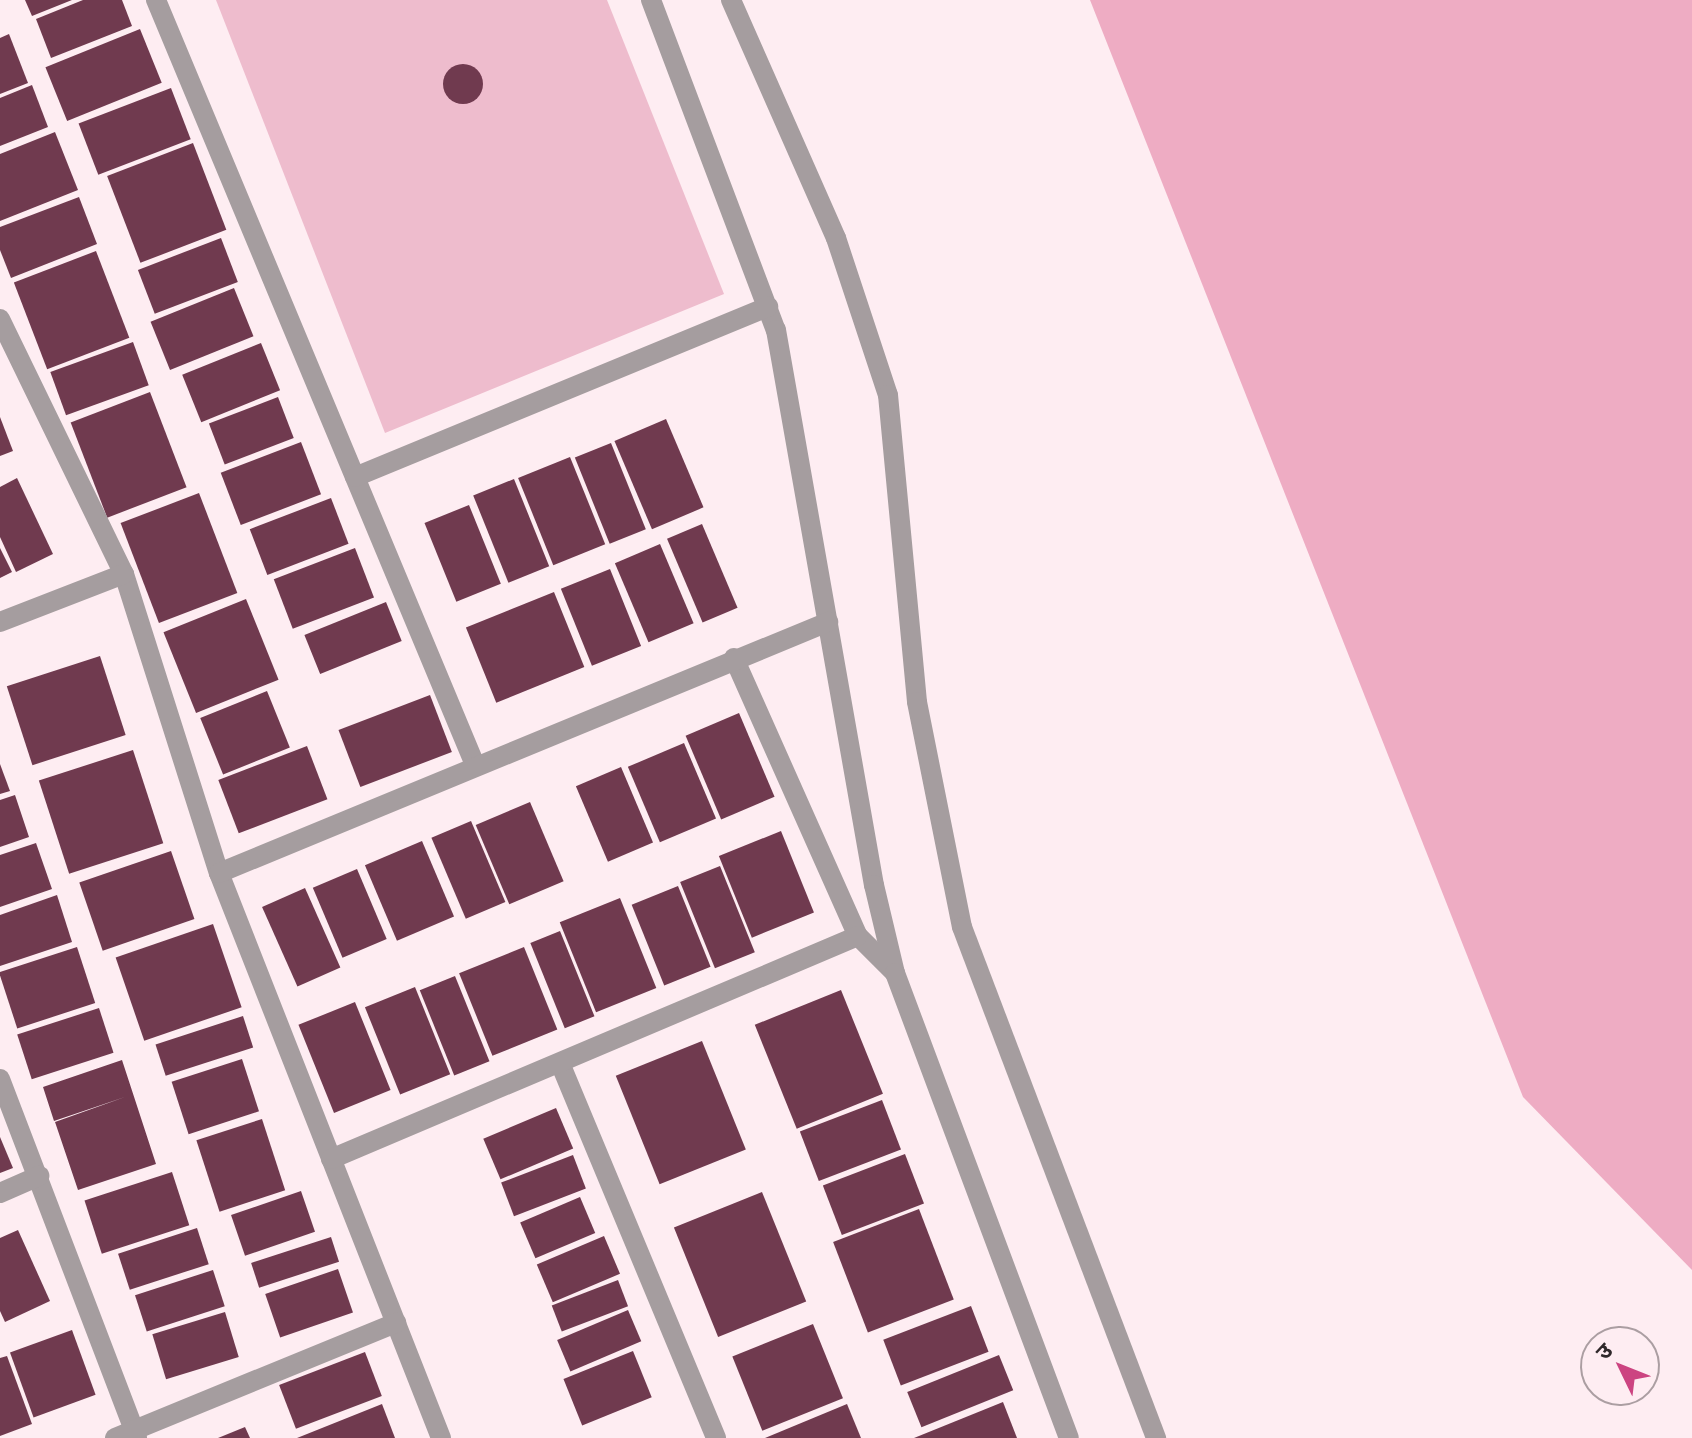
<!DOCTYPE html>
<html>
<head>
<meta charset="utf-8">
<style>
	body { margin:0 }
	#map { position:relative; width:1692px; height:1438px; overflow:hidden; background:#feedf2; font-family:Inter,"Noto Sans Devanagari",sans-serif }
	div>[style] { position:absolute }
	.green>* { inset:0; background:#eebccd }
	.forest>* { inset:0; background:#eeacc3 }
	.building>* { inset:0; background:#703a4f; transform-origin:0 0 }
	.round { border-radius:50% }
	.minor>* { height:20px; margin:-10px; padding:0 10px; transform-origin:10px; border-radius:10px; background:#a59d9f }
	span { translate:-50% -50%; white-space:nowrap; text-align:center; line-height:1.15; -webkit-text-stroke:8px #feedf2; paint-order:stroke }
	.north { position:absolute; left:1580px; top:1326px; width:80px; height:80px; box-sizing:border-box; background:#feedf2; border:2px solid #ab9ea2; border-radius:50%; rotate:313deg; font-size:22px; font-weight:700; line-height:32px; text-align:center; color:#2f282a }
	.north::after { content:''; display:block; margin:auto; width:28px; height:36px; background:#cc4481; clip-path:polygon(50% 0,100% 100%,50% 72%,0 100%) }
</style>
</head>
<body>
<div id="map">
	<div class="green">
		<i style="clip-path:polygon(216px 0,607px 0,724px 294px,385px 433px)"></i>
	</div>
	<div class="forest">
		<i style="clip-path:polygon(1090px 0,1692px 0,1692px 1270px,1523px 1097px)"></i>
	</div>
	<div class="building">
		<i style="clip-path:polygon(25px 0,72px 0,32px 16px)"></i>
		<i style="clip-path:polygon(83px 0,122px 0,132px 26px,51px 58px,36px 19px)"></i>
		<i style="left:140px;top:29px;width:58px;height:102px;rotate:68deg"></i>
		<i style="clip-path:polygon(9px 34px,28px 83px,0 94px,0 38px)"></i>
		<i class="round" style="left:443px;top:64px;width:40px;height:40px"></i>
		<i style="clip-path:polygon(32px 85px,48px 127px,0 146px,0 98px)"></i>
		<i style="left:171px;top:88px;width:55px;height:99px;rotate:69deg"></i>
		<i style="clip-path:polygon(55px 132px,78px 190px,0 221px,0 154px)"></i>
		<i style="left:193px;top:143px;width:93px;height:92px;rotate:69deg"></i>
		<i style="clip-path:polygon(79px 197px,97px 244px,11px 278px,0 250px,0 227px)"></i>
		<i style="left:221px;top:238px;width:47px;height:89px;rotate:69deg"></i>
		<i style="left:96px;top:251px;width:93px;height:88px;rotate:69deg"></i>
		<i style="left:234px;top:288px;width:52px;height:90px;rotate:68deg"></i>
		<i style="left:133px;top:342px;width:46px;height:88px;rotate:70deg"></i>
		<i style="left:261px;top:343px;width:51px;height:85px;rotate:68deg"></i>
		<i style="left:150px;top:392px;width:102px;height:85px;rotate:69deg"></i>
		<i style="left:278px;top:397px;width:44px;height:74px;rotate:69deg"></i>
		<i style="clip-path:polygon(0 417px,13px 451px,0 456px)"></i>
		<i style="left:666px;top:419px;width:96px;height:56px;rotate:67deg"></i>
		<i style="left:301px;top:442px;width:56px;height:86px;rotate:69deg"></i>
		<i style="left:611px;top:443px;width:93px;height:39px;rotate:68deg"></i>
		<i style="left:570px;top:457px;width:94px;height:56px;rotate:68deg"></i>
		<i style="clip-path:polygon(17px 478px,53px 554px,16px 572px,0 537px,0 487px)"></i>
		<i style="left:514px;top:479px;width:94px;height:44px;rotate:68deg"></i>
		<i style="left:199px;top:493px;width:107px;height:84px;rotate:69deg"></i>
		<i style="left:331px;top:498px;width:49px;height:87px;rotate:69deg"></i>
		<i style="left:469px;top:505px;width:85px;height:48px;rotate:68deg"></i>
		<i style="left:702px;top:524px;width:91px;height:38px;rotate:67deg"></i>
		<i style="left:660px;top:544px;width:86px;height:49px;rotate:67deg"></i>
		<i style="clip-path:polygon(0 548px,12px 572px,0 578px)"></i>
		<i style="left:355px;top:548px;width:53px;height:87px;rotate:69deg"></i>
		<i style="left:610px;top:569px;width:83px;height:53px;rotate:68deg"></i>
		<i style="left:554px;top:592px;width:81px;height:95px;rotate:68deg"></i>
		<i style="left:246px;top:599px;width:87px;height:89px;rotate:68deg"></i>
		<i style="left:386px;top:602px;width:42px;height:88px;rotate:68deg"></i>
		<i style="left:100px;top:656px;width:83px;height:98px;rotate:72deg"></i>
		<i style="left:267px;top:691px;width:61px;height:72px;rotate:68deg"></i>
		<i style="left:430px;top:695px;width:61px;height:98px;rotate:69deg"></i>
		<i style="left:739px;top:713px;width:91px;height:58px;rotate:67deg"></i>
		<i style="left:684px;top:743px;width:82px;height:61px;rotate:67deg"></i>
		<i style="left:307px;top:746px;width:57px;height:95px;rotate:69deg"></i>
		<i style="left:133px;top:750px;width:98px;height:99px;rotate:72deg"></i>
		<i style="clip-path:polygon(0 764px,10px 791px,0 794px)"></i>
		<i style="left:621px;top:767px;width:82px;height:49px;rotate:67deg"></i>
		<i style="clip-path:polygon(15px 795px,29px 837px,0 847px,0 800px)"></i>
		<i style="left:530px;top:802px;width:86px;height:59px;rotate:67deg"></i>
		<i style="left:471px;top:821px;width:88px;height:43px;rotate:67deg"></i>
		<i style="left:781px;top:831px;width:88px;height:67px;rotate:68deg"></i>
		<i style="left:422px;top:841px;width:82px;height:62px;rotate:67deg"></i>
		<i style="clip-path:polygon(36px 843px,52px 889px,0 907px,0 855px)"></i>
		<i style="left:171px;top:851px;width:72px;height:97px;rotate:71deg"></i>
		<i style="left:720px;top:866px;width:93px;height:43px;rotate:68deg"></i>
		<i style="left:357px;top:869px;width:76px;height:48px;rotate:67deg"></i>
		<i style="left:678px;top:886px;width:87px;height:50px;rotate:68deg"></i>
		<i style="left:305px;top:888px;width:87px;height:47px;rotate:66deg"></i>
		<i style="clip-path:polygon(57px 895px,72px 942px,0 966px,0 915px)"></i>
		<i style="left:620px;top:898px;width:97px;height:65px;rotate:68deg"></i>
		<i style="left:213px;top:924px;width:88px;height:103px;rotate:71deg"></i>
		<i style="left:560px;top:931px;width:92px;height:32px;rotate:68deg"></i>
		<i style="left:77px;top:947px;width:59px;height:82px;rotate:72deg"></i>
		<i style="left:524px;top:947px;width:89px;height:70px;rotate:68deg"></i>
		<i style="left:455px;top:976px;width:92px;height:38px;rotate:68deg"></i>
		<i style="left:415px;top:987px;width:94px;height:54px;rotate:68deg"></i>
		<i style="left:841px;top:990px;width:112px;height:93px;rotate:68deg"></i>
		<i style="left:355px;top:1002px;width:95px;height:61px;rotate:68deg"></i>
		<i style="left:99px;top:1008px;width:47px;height:86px;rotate:72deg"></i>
		<i style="left:243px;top:1016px;width:33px;height:92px;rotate:72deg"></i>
		<i style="left:702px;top:1041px;width:117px;height:93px;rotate:68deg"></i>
		<i style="left:242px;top:1059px;width:55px;height:74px;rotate:72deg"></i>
		<i style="clip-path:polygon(122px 1060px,156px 1164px,78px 1190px,55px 1122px,125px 1097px,54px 1121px,43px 1087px)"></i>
		<i style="left:882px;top:1100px;width:53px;height:88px;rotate:69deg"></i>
		<i style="left:556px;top:1108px;width:44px;height:79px;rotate:67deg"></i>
		<i style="left:262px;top:1119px;width:75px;height:69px;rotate:72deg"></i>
		<i style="clip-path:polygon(0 1137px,13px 1168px,0 1173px)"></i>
		<i style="left:905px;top:1154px;width:53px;height:88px;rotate:69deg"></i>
		<i style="left:573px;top:1155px;width:36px;height:77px;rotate:69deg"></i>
		<i style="left:172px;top:1172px;width:56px;height:92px;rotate:72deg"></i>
		<i style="left:301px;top:1191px;width:43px;height:74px;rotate:71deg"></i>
		<i style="left:762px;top:1192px;width:118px;height:95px;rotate:68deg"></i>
		<i style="left:580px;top:1197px;width:39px;height:65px;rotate:67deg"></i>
		<i style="left:919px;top:1209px;width:97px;height:92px;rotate:69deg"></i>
		<i style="left:197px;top:1228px;width:38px;height:83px;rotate:72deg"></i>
		<i style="clip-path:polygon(18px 1230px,50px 1301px,5px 1322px,0 1311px,0 1238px)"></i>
		<i style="left:604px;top:1236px;width:41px;height:73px;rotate:67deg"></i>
		<i style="left:331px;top:1237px;width:26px;height:84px;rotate:72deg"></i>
		<i style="left:338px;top:1269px;width:46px;height:77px;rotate:71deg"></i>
		<i style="left:213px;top:1270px;width:38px;height:82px;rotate:72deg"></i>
		<i style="left:618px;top:1280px;width:28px;height:71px;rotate:69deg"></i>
		<i style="left:971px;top:1306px;width:49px;height:94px;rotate:69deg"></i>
		<i style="left:628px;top:1310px;width:34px;height:77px;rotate:67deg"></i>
		<i style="left:225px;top:1312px;width:47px;height:76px;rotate:73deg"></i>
		<i style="left:813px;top:1324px;width:80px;height:87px;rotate:68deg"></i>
		<i style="left:72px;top:1330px;width:69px;height:66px;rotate:70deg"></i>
		<i style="left:633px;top:1351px;width:50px;height:75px;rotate:68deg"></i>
		<i style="left:365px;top:1352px;width:47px;height:92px;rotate:69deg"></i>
		<i style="left:999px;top:1355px;width:38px;height:99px;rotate:68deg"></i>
		<i style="clip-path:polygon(7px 1356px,32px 1424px,0 1436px,0 1358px)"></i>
		<i style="clip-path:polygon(1003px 1402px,1017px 1438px,914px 1438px)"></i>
		<i style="clip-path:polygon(382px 1404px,395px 1438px,297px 1438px)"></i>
		<i style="clip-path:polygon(847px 1404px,861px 1438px,765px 1438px)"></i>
		<i style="clip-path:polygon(245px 1427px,250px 1438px,218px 1438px)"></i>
	</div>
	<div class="minor">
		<i style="left:156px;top:0;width:829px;rotate:67.36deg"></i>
		<i style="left:651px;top:0;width:353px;rotate:69.3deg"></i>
		<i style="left:776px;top:330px;width:564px;rotate:79.99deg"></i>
		<i style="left:874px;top:885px;width:90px;rotate:76.6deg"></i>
		<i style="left:731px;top:0;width:260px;rotate:66.2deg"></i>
		<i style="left:836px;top:238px;width:165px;rotate:71.7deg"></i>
		<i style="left:888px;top:395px;width:308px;rotate:84.6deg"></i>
		<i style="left:917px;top:702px;width:229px;rotate:78.7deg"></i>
		<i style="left:962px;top:927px;width:547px;rotate:69.21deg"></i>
		<i style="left:0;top:319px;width:284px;rotate:64.1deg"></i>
		<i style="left:124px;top:574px;width:314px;rotate:72.4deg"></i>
		<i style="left:219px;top:873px;width:607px;rotate:68.55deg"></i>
		<i style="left:355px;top:477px;width:447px;rotate:-22.4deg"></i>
		<i style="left:0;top:622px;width:133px;rotate:-21.2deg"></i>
		<i style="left:734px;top:658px;width:304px;rotate:66deg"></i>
		<i style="left:858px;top:936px;width:52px;rotate:45deg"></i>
		<i style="left:895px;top:973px;width:496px;rotate:69.5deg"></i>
		<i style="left:219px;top:873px;width:659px;rotate:-22.4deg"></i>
		<i style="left:560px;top:1063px;width:406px;rotate:67.4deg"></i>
		<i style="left:0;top:1079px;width:384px;rotate:69.1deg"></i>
		<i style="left:331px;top:1159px;width:572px;rotate:-22.94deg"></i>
		<i style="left:0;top:1193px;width:43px;rotate:-23.6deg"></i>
		<i style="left:115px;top:1438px;width:304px;rotate:-22.3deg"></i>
	</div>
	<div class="north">उ</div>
</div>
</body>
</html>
